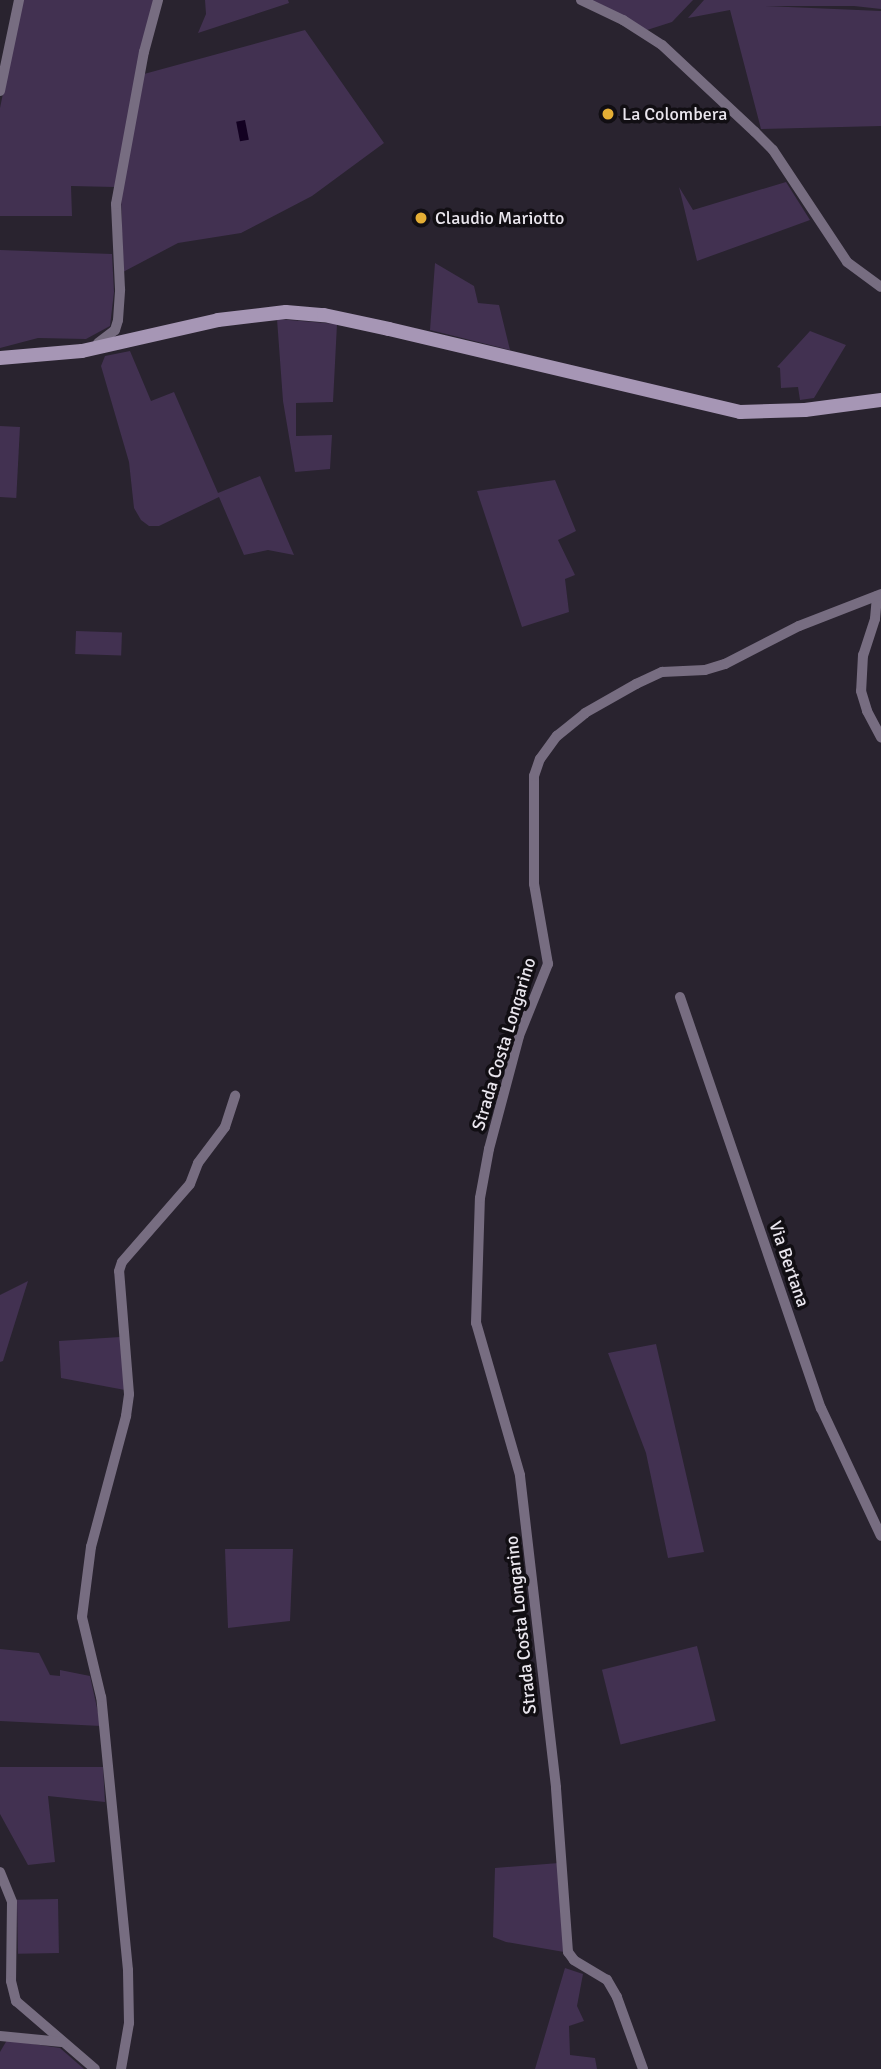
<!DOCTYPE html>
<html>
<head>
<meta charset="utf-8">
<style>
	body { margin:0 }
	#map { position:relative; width:881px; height:2069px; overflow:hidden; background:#29232f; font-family:Signika,sans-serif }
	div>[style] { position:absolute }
	.green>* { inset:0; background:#423151; transform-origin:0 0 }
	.water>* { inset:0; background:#130121; transform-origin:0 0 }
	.street>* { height:10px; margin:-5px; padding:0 5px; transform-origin:5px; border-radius:5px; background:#776d81 }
	.secondary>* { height:14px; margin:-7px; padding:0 7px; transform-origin:7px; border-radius:7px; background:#a696b5 }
	.dots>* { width:19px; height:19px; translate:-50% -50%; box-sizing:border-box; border:4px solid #110e13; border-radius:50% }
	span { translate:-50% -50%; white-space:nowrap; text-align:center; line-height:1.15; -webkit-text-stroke:7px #110e13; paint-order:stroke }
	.poi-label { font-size:18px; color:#eae6ee }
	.left { translate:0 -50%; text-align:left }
	.street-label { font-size:18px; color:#eae6ee }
</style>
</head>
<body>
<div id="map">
	<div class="green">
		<i style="clip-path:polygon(22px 0,156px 0,115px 187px,71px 186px,72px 216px,0 216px,0 108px)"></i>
		<i style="clip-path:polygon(205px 0,288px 0,289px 3px,198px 33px,206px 14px)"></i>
		<i style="clip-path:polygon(589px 0,693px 0,672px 22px,647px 30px)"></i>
		<i style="clip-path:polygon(704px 0,881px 0,881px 9px,854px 6px,765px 6px,881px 11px,881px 126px,761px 129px,730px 10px,688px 18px)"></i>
		<i style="clip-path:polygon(305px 30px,384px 143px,312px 196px,241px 233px,178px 243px,123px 272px,121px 193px,144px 74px)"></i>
		<i style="clip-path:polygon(786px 182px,810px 220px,697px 261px,679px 187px,693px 210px)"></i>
		<i style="clip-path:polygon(0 250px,112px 254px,114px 292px,110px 326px,86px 339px,38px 338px,0 348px)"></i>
		<i style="clip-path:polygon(435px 263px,474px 286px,478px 303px,499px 305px,510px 350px,430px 330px)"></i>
		<i style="clip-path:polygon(277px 319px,337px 324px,333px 402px,296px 403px,296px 436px,332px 435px,330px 469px,295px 472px,283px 401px)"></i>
		<i style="clip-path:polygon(810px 331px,846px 345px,814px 398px,800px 400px,798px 387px,781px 388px,780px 368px,777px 367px)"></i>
		<i style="clip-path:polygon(130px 351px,151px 401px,174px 392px,218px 493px,260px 476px,294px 555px,268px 550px,244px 555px,219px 497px,159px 526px,149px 526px,141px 520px,134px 508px,129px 462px,101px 366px,105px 356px)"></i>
		<i style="left:0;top:426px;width:20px;height:71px;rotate:3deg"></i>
		<i style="clip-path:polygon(555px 480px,576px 531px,558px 540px,575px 575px,565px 579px,569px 612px,522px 627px,477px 491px)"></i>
		<i style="left:76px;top:631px;width:46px;height:23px;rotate:2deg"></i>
		<i style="clip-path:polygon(28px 1281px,3px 1361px,0 1362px,0 1295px)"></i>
		<i style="clip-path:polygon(120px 1337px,125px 1390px,61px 1378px,59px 1341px)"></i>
		<i style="clip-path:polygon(656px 1344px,704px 1552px,668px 1558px,646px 1453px,608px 1353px)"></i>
		<i style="clip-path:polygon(225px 1549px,293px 1549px,290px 1621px,228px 1628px)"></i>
		<i style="left:697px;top:1646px;width:77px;height:98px;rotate:76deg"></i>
		<i style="clip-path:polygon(0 1649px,39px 1653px,50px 1675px,60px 1676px,60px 1670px,90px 1676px,101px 1726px,0 1721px)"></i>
		<i style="clip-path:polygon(0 1767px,103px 1767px,105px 1802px,48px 1796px,55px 1862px,28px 1865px,0 1814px)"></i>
		<i style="clip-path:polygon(559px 1863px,564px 1952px,506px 1942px,493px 1937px,495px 1868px)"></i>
		<i style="left:58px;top:1899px;width:54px;height:41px;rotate:89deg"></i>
		<i style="clip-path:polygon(565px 1968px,583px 1974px,577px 2006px,584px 2021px,569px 2026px,570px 2055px,595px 2058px,597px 2069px,535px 2069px)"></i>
		<i style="clip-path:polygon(7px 2040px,60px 2048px,84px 2069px,0 2069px,0 2052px)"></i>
	</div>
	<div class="water">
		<i style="left:245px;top:120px;width:20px;height:9px;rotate:79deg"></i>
	</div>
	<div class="street">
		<i style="left:581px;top:0;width:47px;rotate:25.5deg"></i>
		<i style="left:623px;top:20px;width:46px;rotate:32.7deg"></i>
		<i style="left:662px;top:45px;width:127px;rotate:43.1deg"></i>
		<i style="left:755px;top:132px;width:25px;rotate:45deg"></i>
		<i style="left:773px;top:150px;width:134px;rotate:56.5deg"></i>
		<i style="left:847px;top:262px;width:42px;rotate:36.3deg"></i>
		<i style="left:0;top:91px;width:93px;rotate:-78.2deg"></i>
		<i style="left:98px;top:343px;width:21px;rotate:-37deg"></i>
		<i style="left:115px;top:330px;width:10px;rotate:-73deg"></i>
		<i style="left:118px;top:320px;width:31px;rotate:-86deg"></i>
		<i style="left:120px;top:289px;width:85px;rotate:-92.7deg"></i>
		<i style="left:116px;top:204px;width:155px;rotate:-79.6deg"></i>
		<i style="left:144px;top:52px;width:54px;rotate:-74.9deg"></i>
		<i style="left:877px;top:596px;width:23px;rotate:95deg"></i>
		<i style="left:875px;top:619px;width:38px;rotate:108deg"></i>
		<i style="left:863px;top:655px;width:36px;rotate:93deg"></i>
		<i style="left:861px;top:691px;width:21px;rotate:73deg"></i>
		<i style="left:867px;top:711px;width:30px;rotate:62deg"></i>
		<i style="left:680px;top:997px;width:435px;rotate:71.1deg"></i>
		<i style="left:821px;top:1408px;width:141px;rotate:64.9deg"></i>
		<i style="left:0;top:1872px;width:32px;rotate:68deg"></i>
		<i style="left:12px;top:1902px;width:79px;rotate:90.7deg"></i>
		<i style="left:11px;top:1981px;width:21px;rotate:76deg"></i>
		<i style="left:16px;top:2001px;width:104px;rotate:40.7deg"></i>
		<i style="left:0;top:2036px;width:62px;rotate:5.5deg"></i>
		<i style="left:121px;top:2069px;width:47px;rotate:-80.1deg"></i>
		<i style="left:129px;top:2023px;width:53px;rotate:-91.1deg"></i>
		<i style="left:128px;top:1970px;width:274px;rotate:-95.6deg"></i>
		<i style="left:101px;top:1697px;width:82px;rotate:-103.4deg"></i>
		<i style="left:82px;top:1617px;width:71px;rotate:-82.7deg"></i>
		<i style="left:91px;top:1547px;width:136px;rotate:-75deg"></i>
		<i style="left:126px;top:1416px;width:22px;rotate:-82deg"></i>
		<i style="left:129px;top:1394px;width:123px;rotate:-94.6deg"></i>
		<i style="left:119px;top:1271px;width:9px;rotate:-72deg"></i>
		<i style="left:122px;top:1262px;width:103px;rotate:-48.9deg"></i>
		<i style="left:190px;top:1184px;width:22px;rotate:-69deg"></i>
		<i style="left:198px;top:1163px;width:45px;rotate:-53.1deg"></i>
		<i style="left:225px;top:1127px;width:33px;rotate:-72deg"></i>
		<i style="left:643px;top:2069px;width:77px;rotate:-109.9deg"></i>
		<i style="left:617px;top:1997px;width:20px;rotate:-120deg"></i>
		<i style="left:607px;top:1980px;width:39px;rotate:-149deg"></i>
		<i style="left:574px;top:1960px;width:10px;rotate:-127deg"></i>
		<i style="left:568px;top:1952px;width:165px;rotate:-94.2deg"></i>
		<i style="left:556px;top:1787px;width:314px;rotate:-96.6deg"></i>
		<i style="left:520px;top:1475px;width:158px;rotate:-106.1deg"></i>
		<i style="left:476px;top:1323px;width:125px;rotate:-88.2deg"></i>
		<i style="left:480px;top:1198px;width:50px;rotate:-79.6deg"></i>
		<i style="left:489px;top:1149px;width:117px;rotate:-75.1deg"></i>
		<i style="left:519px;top:1036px;width:78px;rotate:-68.1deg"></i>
		<i style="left:548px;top:964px;width:81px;rotate:-99.9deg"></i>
		<i style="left:534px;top:884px;width:108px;rotate:-90deg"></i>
		<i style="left:534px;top:776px;width:18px;rotate:-71deg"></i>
		<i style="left:540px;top:759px;width:29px;rotate:-54deg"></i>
		<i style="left:557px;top:736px;width:36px;rotate:-39deg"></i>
		<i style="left:585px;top:713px;width:59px;rotate:-29.6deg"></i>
		<i style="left:636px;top:684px;width:29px;rotate:-25deg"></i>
		<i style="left:662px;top:672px;width:43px;rotate:-2.7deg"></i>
		<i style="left:705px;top:670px;width:21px;rotate:-17deg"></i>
		<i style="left:725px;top:664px;width:83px;rotate:-27.2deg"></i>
		<i style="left:799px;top:626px;width:88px;rotate:-21.3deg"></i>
	</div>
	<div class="secondary">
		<i style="left:0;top:358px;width:82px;rotate:-4.9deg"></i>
		<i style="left:82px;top:351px;width:139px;rotate:-12.8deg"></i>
		<i style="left:218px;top:320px;width:68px;rotate:-6.7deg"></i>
		<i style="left:286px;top:312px;width:38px;rotate:5deg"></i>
		<i style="left:324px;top:315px;width:66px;rotate:12.2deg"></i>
		<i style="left:389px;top:329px;width:361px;rotate:13.3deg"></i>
		<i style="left:740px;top:412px;width:65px;rotate:-1.8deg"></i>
		<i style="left:805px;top:410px;width:77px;rotate:-7.5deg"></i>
	</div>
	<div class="dots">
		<i style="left:608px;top:114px;background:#e4ae35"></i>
		<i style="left:421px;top:218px;background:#e4ae35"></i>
	</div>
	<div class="poi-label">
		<span class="left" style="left:622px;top:114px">La Colombera</span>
		<span class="left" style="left:435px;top:218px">Claudio Mariotto</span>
	</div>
	<div class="street-label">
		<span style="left:504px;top:1044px;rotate:-73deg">Strada Costa Longarino</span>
		<span style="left:789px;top:1264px;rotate:71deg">Via Bertana</span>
		<span style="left:521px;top:1625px;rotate:-96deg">Strada Costa Longarino</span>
	</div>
</div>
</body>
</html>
